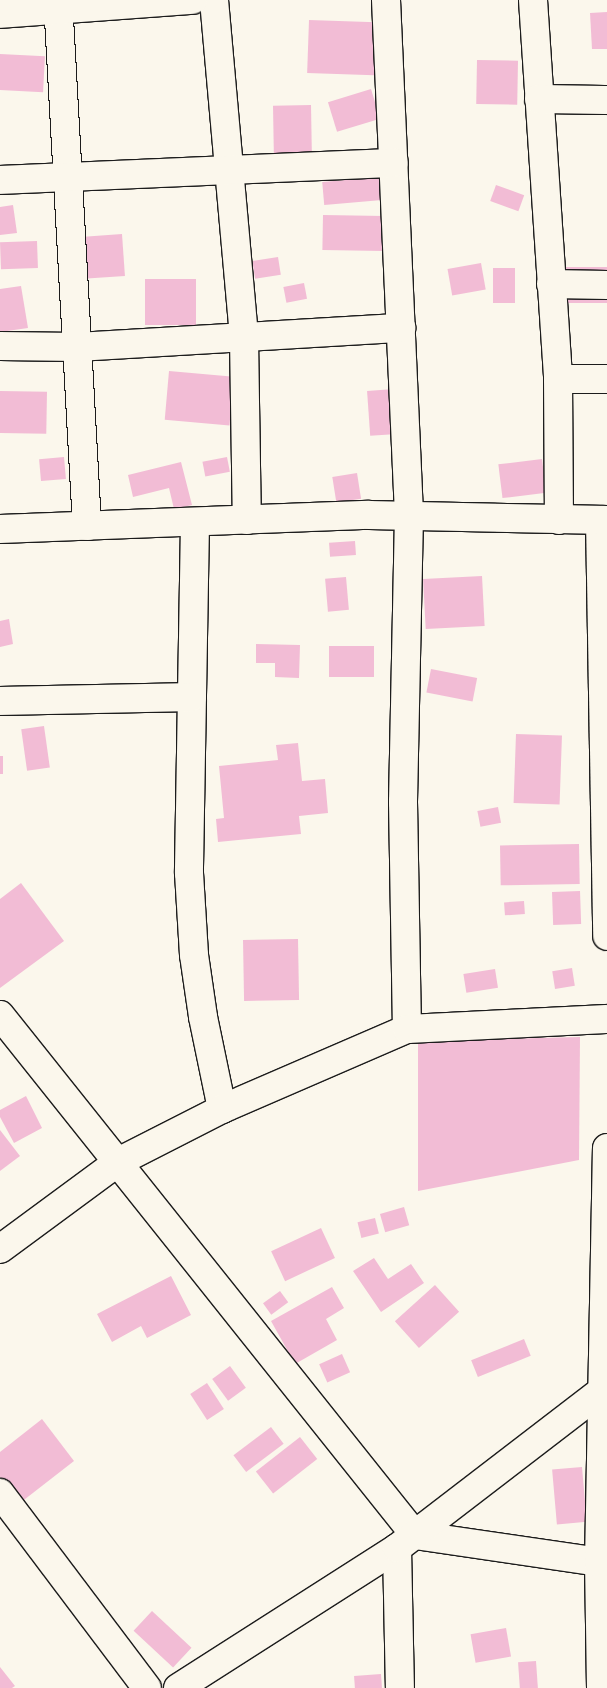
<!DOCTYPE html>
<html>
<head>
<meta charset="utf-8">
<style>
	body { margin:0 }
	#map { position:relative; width:607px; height:1688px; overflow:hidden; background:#fbf7ec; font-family:"Architects Daughter",sans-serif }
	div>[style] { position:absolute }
	.building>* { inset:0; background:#f2bcd5; transform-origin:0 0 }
	.roads { filter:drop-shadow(1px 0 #1c1c1c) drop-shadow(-1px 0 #1c1c1c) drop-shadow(0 1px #1c1c1c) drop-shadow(0 -1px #1c1c1c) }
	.minor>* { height:28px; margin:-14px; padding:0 14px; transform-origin:14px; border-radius:14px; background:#fbf7ec }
	.secondary>* { height:28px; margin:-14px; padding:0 14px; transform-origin:14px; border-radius:14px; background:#fbf7ec }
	span { translate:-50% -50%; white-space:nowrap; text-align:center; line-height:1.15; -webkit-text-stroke:5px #fbf7ec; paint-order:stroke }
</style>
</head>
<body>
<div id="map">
	<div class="building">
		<i style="clip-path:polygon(607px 12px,607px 49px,592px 49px,590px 13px)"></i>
		<i style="left:309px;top:20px;width:67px;height:53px;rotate:2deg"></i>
		<i style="left:0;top:54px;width:45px;height:36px;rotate:3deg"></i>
		<i style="left:477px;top:60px;width:41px;height:44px;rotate:1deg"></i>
		<i style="left:371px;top:89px;width:31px;height:45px;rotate:73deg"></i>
		<i style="left:311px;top:105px;width:61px;height:38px;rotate:89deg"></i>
		<i style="left:380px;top:177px;width:23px;height:58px;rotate:85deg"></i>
		<i style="left:496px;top:185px;width:30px;height:17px;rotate:20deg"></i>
		<i style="clip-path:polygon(13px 205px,17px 233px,0 235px,0 207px)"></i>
		<i style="left:323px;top:215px;width:61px;height:35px;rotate:1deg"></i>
		<i style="left:122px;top:234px;width:42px;height:38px;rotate:86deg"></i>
		<i style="left:37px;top:241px;width:27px;height:37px;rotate:88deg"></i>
		<i style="left:278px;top:257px;width:18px;height:26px;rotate:81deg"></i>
		<i style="left:481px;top:263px;width:27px;height:34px;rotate:80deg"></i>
		<i style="left:607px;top:267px;width:36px;height:49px;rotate:90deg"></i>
		<i style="left:493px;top:268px;width:22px;height:35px"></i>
		<i style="left:145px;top:279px;width:51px;height:46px"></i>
		<i style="left:304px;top:283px;width:16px;height:21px;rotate:79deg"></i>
		<i style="clip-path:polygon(21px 286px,28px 328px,0 332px,0 289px)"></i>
		<i style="left:169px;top:371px;width:65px;height:49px;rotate:5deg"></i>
		<i style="left:394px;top:389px;width:45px;height:27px;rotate:86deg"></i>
		<i style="left:0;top:391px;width:47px;height:42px;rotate:1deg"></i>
		<i style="left:64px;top:457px;width:22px;height:25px;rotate:85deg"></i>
		<i style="left:227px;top:457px;width:15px;height:25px;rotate:79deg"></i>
		<i style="left:542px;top:459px;width:34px;height:44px;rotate:83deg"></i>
		<i style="clip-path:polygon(181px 462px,192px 505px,174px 509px,169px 488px,133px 497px,128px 475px)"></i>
		<i style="left:357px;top:473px;width:26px;height:25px;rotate:81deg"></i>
		<i style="left:355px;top:541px;width:14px;height:26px;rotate:86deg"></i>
		<i style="left:482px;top:576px;width:50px;height:59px;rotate:87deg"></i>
		<i style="left:346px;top:577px;width:33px;height:21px;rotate:85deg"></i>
		<i style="clip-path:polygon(9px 619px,13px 644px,0 647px,0 621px)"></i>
		<i style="clip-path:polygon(256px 644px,300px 645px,299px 678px,275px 677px,275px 663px,256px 663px)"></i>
		<i style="left:329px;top:646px;width:45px;height:31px"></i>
		<i style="left:431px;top:669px;width:47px;height:24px;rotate:11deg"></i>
		<i style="left:44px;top:726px;width:42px;height:23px;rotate:82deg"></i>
		<i style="left:516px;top:734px;width:46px;height:69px;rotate:2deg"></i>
		<i style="clip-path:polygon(298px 743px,302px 781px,325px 779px,328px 813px,299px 816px,301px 834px,218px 842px,216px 819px,224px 818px,219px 766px,278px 760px,276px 745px)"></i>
		<i style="left:0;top:756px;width:3px;height:18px"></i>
		<i style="left:498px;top:807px;width:16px;height:21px;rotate:79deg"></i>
		<i style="left:579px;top:844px;width:40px;height:79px;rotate:89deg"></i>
		<i style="clip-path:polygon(21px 883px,64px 941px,0 988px,0 899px)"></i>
		<i style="left:580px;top:891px;width:33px;height:28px;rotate:88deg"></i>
		<i style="left:524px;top:901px;width:13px;height:20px;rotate:86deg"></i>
		<i style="left:298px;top:939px;width:61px;height:55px;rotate:89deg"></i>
		<i style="left:572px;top:968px;width:18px;height:20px;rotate:81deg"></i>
		<i style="left:495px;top:969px;width:19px;height:32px;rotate:81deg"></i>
		<i style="clip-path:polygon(580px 1037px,579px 1160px,418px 1191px,418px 1041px)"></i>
		<i style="clip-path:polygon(26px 1096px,42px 1128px,14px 1143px,0 1117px,0 1110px)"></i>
		<i style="clip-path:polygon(0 1130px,20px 1156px,0 1171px)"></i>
		<i style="left:404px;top:1207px;width:19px;height:25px;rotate:74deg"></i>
		<i style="left:375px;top:1218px;width:16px;height:18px;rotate:76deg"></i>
		<i style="left:321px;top:1228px;width:33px;height:55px;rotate:65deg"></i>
		<i style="clip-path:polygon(374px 1258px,388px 1279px,411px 1264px,424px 1283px,381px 1312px,353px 1271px)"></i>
		<i style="clip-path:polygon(171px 1276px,191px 1315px,147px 1338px,141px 1326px,112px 1342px,97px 1314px)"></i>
		<i style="left:435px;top:1285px;width:36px;height:54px;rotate:48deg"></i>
		<i style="clip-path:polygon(332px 1287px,344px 1308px,326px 1319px,337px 1340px,295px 1364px,271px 1321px)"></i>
		<i style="left:280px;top:1291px;width:14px;height:21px;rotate:54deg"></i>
		<i style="left:524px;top:1339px;width:18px;height:57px;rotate:68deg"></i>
		<i style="left:342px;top:1354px;width:20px;height:25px;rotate:66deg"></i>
		<i style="left:230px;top:1366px;width:27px;height:22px;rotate:54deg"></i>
		<i style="left:207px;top:1383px;width:31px;height:20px;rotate:57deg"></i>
		<i style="clip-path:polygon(42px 1419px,74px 1461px,20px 1503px,0 1477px,0 1452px)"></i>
		<i style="left:271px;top:1427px;width:21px;height:47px;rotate:53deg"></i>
		<i style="left:300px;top:1437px;width:28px;height:56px;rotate:52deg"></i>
		<i style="left:582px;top:1467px;width:55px;height:30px;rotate:85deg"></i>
		<i style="left:152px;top:1611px;width:54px;height:27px;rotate:43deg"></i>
		<i style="left:506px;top:1628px;width:29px;height:36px;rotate:80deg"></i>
		<i style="left:536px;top:1661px;width:27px;height:18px;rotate:86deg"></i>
		<i style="clip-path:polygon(0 1667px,15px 1686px,12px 1688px,0 1688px)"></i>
		<i style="left:381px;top:1674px;width:14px;height:27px;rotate:86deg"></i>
	</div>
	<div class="roads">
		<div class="minor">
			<i style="left:58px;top:0;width:527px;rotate:86.84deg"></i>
			<i style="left:214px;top:0;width:339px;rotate:84.9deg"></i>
			<i style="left:244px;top:338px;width:182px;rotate:89.1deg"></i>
			<i style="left:386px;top:0;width:516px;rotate:87.44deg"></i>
			<i style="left:409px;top:515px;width:287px;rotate:91.2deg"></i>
			<i style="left:403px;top:802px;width:227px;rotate:89deg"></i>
			<i style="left:533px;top:0;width:380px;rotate:86.2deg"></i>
			<i style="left:558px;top:379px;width:141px;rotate:89.6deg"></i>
			<i style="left:0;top:14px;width:193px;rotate:-4.2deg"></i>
			<i style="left:539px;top:99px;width:68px;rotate:0.8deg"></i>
			<i style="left:0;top:180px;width:394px;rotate:-2.5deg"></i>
			<i style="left:551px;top:284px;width:56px;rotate:1deg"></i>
			<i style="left:0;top:346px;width:77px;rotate:0.7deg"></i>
			<i style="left:77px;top:347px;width:325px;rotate:-3.4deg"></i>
			<i style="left:558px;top:379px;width:49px"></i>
			<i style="left:600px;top:520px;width:416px;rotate:89deg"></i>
			<i style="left:195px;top:523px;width:350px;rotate:91deg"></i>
			<i style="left:189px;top:873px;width:82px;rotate:86.5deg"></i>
			<i style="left:194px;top:955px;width:63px;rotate:81.7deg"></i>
			<i style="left:203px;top:1017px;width:94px;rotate:78.3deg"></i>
			<i style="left:0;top:701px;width:192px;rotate:-1.2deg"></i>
			<i style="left:0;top:1015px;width:665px;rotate:51.41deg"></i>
			<i style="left:415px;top:1535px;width:194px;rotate:8.3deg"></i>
			<i style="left:0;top:1249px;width:147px;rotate:-36.4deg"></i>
			<i style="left:118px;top:1162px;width:117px;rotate:-27deg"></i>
			<i style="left:222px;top:1109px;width:202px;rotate:-23.4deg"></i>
			<i style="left:407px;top:1029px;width:200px;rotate:-2.9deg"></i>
			<i style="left:0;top:1493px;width:244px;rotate:53deg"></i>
			<i style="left:397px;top:1548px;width:140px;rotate:88.8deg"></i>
			<i style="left:178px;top:1688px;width:260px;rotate:-32.6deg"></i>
			<i style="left:397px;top:1548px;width:265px;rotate:-37.5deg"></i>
			<i style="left:601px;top:1688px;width:125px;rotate:-90.9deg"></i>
			<i style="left:599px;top:1563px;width:415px;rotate:-88.9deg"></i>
		</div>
		<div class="secondary">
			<i style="left:0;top:529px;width:369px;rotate:-2.2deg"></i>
			<i style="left:369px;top:515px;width:238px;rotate:1.2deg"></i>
		</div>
	</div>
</div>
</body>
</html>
